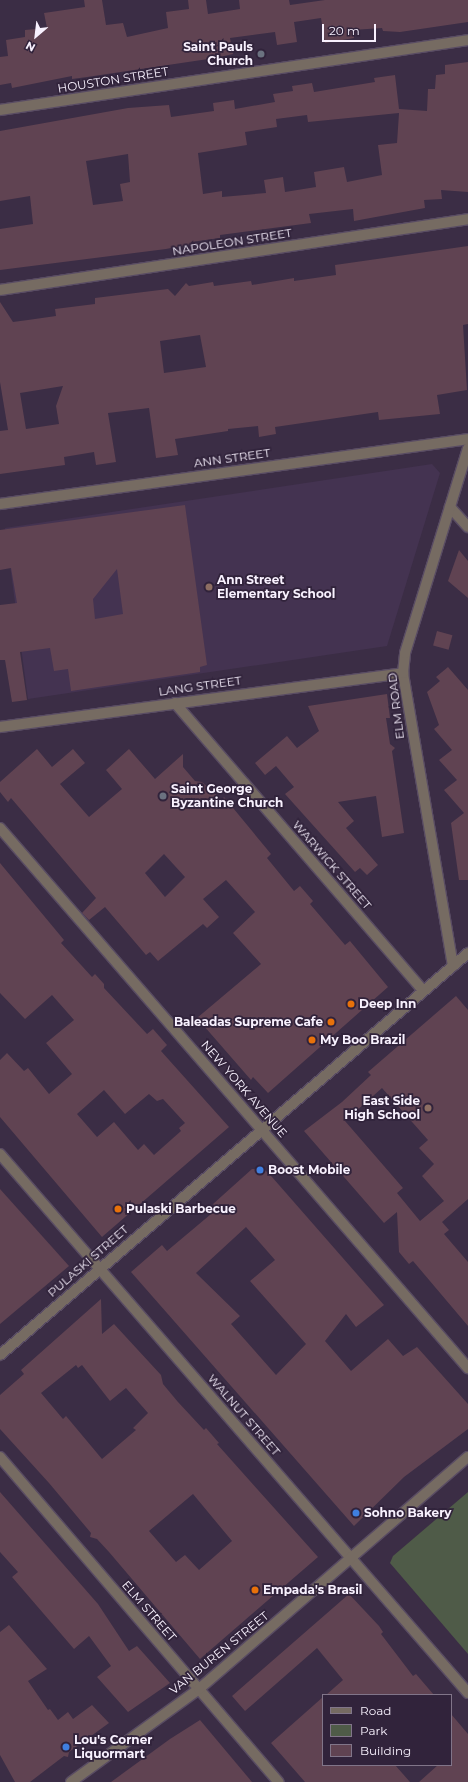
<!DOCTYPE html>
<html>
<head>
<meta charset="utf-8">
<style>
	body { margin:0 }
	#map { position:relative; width:468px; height:1782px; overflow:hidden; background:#3b2d45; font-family:Montserrat,sans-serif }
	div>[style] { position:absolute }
	.built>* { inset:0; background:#443351 }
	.green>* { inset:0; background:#4f5b48 }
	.building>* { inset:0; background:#604352; transform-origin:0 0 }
	.roads { filter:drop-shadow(1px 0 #594c63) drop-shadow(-1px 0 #594c63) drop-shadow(0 1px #594c63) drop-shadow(0 -1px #594c63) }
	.minor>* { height:10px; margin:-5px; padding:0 5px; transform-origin:5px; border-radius:5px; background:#766b62 }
	.tertiary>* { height:10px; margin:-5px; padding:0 5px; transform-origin:5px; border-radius:5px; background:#766b62 }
	.dots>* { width:11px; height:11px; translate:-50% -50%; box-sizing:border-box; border:2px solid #31233b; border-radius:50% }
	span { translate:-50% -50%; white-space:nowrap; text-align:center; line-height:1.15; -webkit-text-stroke:3.5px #31233b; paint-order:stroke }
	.poi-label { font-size:12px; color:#f8f1fe; font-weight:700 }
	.right { translate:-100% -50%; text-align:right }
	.left { translate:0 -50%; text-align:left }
	.street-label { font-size:12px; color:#f8f1fe }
	.legend { position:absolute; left:322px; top:1694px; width:130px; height:72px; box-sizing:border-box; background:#31233b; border:1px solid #817589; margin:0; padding:5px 7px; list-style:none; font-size:12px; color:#f8f1fe }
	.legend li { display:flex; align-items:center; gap:8px; height:20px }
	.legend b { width:20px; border:1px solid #817589 }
	.north { position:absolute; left:16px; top:16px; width:40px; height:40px; -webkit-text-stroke:3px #31233b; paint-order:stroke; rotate:208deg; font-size:11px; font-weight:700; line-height:16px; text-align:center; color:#f8f1fe }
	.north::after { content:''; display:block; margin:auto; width:14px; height:18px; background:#f8f1fe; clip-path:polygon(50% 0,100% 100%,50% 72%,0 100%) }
	.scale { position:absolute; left:322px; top:24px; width:54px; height:18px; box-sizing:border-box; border:2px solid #f8f1fe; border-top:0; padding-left:5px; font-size:12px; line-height:14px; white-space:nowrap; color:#f8f1fe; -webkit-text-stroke:3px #31233b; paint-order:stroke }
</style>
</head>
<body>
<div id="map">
	<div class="built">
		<i style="clip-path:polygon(432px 464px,440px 473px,387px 646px,28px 699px,5px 528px)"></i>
	</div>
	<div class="green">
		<i style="clip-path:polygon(468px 1492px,468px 1654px,390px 1563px,393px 1556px)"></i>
	</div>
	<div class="building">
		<i style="clip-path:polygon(84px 0,102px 0,106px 25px,123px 23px,127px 37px,168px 28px,166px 12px,189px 9px,188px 0,206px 0,208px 14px,240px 9px,239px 0,289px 0,290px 5px,325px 0,468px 0,468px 22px,400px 32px,383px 31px,382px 28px,353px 30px,354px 38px,325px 43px,321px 18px,294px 22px,297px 42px,277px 45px,275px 32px,230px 38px,233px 54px,215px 58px,87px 77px,72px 79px,72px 76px,12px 88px,11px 83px,0 85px,0 57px,8px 56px,6px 40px,25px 37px,25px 30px,47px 28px,44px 13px,85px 7px)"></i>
		<i style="clip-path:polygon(evenodd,468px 62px,468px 192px,441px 190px,442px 199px,424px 200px,425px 208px,354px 221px,353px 209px,309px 214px,311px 223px,220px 235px,220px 238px,191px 242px,191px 244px,166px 249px,0 270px,0 229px,33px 224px,30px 196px,0 201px,0 131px,128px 108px,169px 105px,171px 117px,214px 111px,213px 103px,234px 100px,235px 109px,275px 102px,273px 94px,293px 91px,292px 86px,312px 83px,314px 92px,375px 82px,374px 78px,395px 75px,399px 109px,427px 111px,428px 89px,435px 89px,436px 75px,445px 74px,445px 65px,468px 62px,399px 113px,397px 143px,378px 145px,382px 175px,347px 182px,344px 167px,314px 172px,316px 187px,285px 192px,283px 177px,264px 180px,266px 193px,222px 197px,222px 191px,203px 194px,198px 153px,247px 145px,245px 132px,277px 127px,276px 119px,307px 115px,308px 122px,399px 113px,468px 62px,128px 154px,130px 182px,120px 184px,123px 201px,93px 205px,86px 161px,128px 154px)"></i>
		<i style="clip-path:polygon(evenodd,468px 246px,468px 324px,463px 325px,467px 390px,437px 395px,440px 414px,379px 420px,378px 412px,275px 427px,276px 434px,259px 437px,258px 426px,228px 429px,228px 431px,175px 439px,178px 455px,156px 458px,149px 408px,108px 413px,116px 462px,96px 465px,94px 452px,64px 457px,65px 465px,0 474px,0 431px,8px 430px,0 382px,0 302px,13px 322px,28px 320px,56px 316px,55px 309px,95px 304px,95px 298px,168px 289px,175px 296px,186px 283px,189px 286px,213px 282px,214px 286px,251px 281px,252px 285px,294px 278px,294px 281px,336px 275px,335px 265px,468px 246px,200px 335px,206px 367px,164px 373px,160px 341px,200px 335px,468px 246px,63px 386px,56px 406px,59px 424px,26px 429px,20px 393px,63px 386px)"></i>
		<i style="clip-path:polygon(evenodd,185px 505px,207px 665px,200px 667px,200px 672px,71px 691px,68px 669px,54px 671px,50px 648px,20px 652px,27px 700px,12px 702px,5px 660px,0 660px,0 605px,17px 603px,11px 568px,0 570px,0 530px,185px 505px,117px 569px,123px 614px,95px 619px,93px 599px,117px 569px)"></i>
		<i style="clip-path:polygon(459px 550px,468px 561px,468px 598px,448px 581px)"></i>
		<i style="left:437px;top:631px;width:16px;height:15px;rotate:15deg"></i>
		<i style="clip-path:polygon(448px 667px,468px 690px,468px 880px,459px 880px,451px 823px,464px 813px,444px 790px,457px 780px,439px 760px,452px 750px,434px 729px,439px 725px,427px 692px,440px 681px,436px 677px)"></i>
		<i style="clip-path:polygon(387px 694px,390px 718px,386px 718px,390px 744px,395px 748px,392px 751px,404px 833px,382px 837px,376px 796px,338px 802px,354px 821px,346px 828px,378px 865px,367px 875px,360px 868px,355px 872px,285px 794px,294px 787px,276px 766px,265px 775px,255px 763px,287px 736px,297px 748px,319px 731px,308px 706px)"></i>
		<i style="clip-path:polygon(evenodd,37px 749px,52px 767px,73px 749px,85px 763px,60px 784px,89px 817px,122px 789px,106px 770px,129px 749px,155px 779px,183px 754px,183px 767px,195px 781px,202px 782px,222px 800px,224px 797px,271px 854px,267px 858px,294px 891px,300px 886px,313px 901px,310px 904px,345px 945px,350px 941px,388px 987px,268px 1093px,253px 1077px,251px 1080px,197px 1018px,261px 964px,233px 933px,255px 912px,226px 880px,203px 899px,219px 917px,207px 928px,203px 924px,158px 961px,150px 952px,146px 955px,105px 907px,89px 920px,82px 913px,96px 898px,11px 798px,8px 802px,0 792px,0 782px,37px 749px,164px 854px,185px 877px,165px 897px,145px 873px,164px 854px)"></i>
		<i style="clip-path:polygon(evenodd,0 863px,64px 940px,61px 943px,92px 977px,95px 974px,104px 984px,104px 988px,147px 1034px,153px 1029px,167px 1045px,161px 1051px,229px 1127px,102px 1237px,0 1117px,0 1060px,7px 1053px,24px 1071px,28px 1068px,49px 1094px,72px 1074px,46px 1043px,74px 1020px,52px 995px,25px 1019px,0 993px,0 863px,104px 1090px,125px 1114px,149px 1094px,157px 1101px,163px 1099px,185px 1123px,179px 1128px,181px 1131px,154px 1155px,144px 1144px,138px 1150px,114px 1122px,97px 1137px,77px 1114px,104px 1090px)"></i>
		<i style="clip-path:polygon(evenodd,456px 996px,468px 1010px,468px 1199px,442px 1222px,449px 1230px,444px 1234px,468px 1262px,468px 1326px,413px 1261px,409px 1264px,399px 1252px,397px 1212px,384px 1223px,304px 1131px,342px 1102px,371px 1075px,368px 1072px,456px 996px,382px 1088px,428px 1140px,419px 1148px,434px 1164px,422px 1176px,444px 1201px,420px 1221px,397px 1193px,403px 1188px,345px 1121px,382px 1088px)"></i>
		<i style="clip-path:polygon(evenodd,252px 1169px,264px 1169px,272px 1177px,384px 1305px,356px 1327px,346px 1314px,325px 1341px,351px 1371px,388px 1339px,403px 1356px,417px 1347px,468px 1404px,468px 1429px,404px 1477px,354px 1526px,131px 1272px,162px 1245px,167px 1251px,217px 1209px,213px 1204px,252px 1169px,246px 1227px,275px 1260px,250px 1281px,306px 1344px,276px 1375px,231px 1324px,240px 1316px,196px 1273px,246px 1227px)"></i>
		<i style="clip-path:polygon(0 1189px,69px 1266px,0 1324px)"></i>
		<i style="clip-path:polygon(evenodd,101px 1299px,102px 1334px,114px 1324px,161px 1375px,163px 1384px,178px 1402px,204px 1430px,206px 1428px,219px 1443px,217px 1444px,318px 1557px,200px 1659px,109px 1552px,97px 1539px,90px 1537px,91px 1533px,49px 1483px,0 1429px,0 1395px,24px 1374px,21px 1370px,101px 1299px,76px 1365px,78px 1368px,82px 1365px,110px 1401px,126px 1388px,148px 1413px,133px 1428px,136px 1430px,102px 1459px,66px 1416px,63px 1419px,41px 1393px,76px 1365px,101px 1299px,193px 1494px,232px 1541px,199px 1570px,185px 1555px,176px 1562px,149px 1531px,193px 1494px)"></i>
		<i style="clip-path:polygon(0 1492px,98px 1604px,129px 1651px,137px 1646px,170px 1683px,128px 1712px,97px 1677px,111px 1666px,89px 1636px,74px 1649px,12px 1577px,18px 1572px,0 1552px)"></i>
		<i style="clip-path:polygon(349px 1594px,379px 1626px,383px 1632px,381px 1634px,413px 1676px,416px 1674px,434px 1695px,326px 1695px,343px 1680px,317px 1648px,245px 1711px,232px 1696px)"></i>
		<i style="clip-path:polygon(9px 1625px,47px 1669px,28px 1681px,48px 1710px,50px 1709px,58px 1720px,68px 1712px,73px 1719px,92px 1705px,109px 1723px,69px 1752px,68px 1757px,64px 1756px,30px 1782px,15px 1782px,0 1755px,0 1632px)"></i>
		<i style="clip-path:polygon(323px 1697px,323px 1765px,395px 1765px,410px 1782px,305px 1782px,271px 1743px)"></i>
		<i style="clip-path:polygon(451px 1714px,468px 1734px,468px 1782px,419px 1782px,438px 1765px,451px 1765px)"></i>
		<i style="clip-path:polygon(200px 1720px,252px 1782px,111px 1782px,170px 1739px)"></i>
	</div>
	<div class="roads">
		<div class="minor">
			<i style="left:0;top:110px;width:473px;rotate:-8.5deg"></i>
			<i style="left:0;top:290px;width:473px;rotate:-8.6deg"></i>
			<i style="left:0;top:504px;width:472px;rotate:-7.9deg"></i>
			<i style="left:450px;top:507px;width:27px;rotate:48deg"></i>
			<i style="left:175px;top:703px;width:379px;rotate:49.2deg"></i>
			<i style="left:0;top:727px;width:407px;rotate:-7.6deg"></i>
			<i style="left:0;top:828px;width:715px;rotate:49.09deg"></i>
			<i style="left:453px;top:966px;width:297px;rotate:-99.7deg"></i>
			<i style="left:403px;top:673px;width:20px;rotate:-84deg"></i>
			<i style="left:405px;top:653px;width:214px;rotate:-72.9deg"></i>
			<i style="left:0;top:1355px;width:617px;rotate:-40.66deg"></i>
			<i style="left:0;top:1457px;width:428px;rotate:49.4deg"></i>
		</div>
		<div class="tertiary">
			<i style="left:0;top:1154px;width:714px;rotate:49.03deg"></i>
			<i style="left:71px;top:1782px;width:158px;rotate:-36deg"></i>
			<i style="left:199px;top:1689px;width:355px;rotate:-40.8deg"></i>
		</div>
	</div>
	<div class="dots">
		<i style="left:261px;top:54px;background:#6b7280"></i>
		<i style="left:209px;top:587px;background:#8d6e63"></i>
		<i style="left:163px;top:796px;background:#6b7280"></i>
		<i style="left:351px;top:1004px;background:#e8710a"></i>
		<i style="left:331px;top:1022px;background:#e8710a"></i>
		<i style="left:312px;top:1040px;background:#e8710a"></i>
		<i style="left:428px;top:1108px;background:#8d6e63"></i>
		<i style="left:260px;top:1170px;background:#3f7fe0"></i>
		<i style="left:118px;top:1209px;background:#e8710a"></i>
		<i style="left:356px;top:1513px;background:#3f7fe0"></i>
		<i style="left:255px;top:1590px;background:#e8710a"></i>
		<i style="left:66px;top:1747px;background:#3f7fe0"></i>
	</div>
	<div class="poi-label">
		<span class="right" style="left:253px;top:54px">Saint Pauls<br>Church</span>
		<span class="left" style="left:217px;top:587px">Ann Street<br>Elementary School</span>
		<span class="left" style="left:171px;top:796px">Saint George<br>Byzantine Church</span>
		<span class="left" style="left:359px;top:1004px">Deep Inn</span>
		<span class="right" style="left:323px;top:1022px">Baleadas Supreme Cafe</span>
		<span class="left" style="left:320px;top:1040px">My Boo Brazil</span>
		<span class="right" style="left:420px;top:1108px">East Side<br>High School</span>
		<span class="left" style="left:268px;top:1170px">Boost Mobile</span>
		<span class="left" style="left:126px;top:1209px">Pulaski Barbecue</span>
		<span class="left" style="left:364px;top:1513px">Sohno Bakery</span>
		<span class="left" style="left:263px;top:1590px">Empada's Brasil</span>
		<span class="left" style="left:74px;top:1747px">Lou's Corner<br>Liquormart</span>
	</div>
	<div class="street-label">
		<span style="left:113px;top:80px;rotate:-9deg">HOUSTON STREET</span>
		<span style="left:232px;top:242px;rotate:-9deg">NAPOLEON STREET</span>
		<span style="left:232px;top:458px;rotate:-8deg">ANN STREET</span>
		<span style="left:200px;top:686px;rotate:-8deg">LANG STREET</span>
		<span style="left:396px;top:706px;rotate:-97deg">ELM ROAD</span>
		<span style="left:332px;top:865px;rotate:49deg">WARWICK STREET</span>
		<span style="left:244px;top:1089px;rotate:49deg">NEW YORK AVENUE</span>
		<span style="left:88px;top:1261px;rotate:-41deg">PULASKI STREET</span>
		<span style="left:244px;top:1415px;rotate:49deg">WALNUT STREET</span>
		<span style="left:149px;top:1611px;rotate:49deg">ELM STREET</span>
		<span style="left:219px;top:1653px;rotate:-39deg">VAN BUREN STREET</span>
	</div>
	<ul class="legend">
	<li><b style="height:5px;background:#766b62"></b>Road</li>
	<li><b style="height:11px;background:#4f5b48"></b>Park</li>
	<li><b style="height:11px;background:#604352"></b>Building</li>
	</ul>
	<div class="north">N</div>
	<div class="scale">20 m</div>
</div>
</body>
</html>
